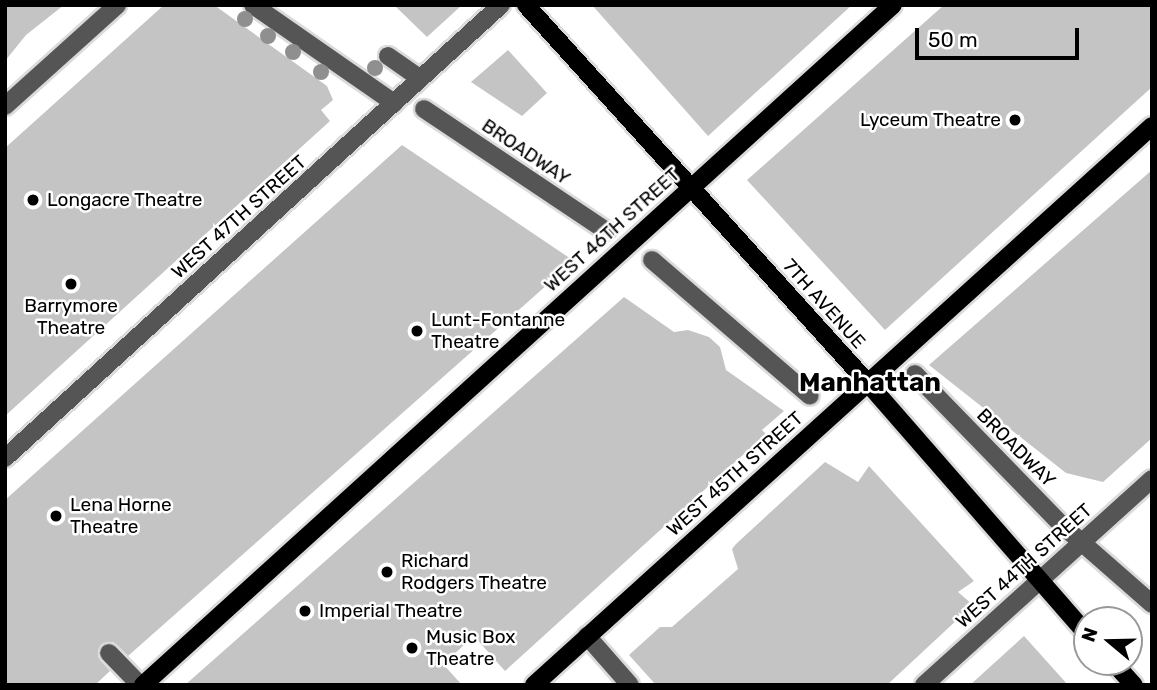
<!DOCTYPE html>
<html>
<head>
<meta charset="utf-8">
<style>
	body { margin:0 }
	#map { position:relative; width:1157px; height:690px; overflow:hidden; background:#fff; font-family:Rubik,sans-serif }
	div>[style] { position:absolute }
	.building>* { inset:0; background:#c4c4c4 }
	.roads { filter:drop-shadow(2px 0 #dbdbdb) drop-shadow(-2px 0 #dbdbdb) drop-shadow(0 2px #dbdbdb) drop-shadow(0 -2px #dbdbdb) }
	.minor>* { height:18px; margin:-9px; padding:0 9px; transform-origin:9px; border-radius:9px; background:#555 }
	.major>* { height:18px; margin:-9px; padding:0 9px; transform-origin:9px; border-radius:9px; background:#000 }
	.trees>* { width:16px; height:16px; margin:-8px; border-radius:50%; background:#8f8f8f }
	.dots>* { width:19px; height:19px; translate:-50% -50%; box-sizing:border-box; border:4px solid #fff; border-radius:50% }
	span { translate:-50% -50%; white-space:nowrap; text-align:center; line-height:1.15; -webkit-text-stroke:5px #fff; paint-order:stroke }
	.poi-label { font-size:19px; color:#000 }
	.right { translate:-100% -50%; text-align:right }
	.left { translate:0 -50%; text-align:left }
	.street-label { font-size:19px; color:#000 }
	.district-label { font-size:26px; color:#000; font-weight:700 }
	.frame { position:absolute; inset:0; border:7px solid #000; pointer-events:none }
	.north { position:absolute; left:1073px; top:606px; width:70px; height:70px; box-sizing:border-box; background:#fff; border:2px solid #999; border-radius:50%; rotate:289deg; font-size:19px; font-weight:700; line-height:28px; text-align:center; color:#000 }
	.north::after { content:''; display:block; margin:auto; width:24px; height:32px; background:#000; clip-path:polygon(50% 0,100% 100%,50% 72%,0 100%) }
	.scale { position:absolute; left:915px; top:28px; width:164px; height:32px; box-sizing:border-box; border:4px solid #000; border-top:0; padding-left:9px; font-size:21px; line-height:24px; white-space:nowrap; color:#000; -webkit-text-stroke:5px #fff; paint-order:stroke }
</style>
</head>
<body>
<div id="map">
	<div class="building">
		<i style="clip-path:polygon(5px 5px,64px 5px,26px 35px,5px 61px)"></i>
		<i style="clip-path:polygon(164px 5px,214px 5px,327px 86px,333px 100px,321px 110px,330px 121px,5px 416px,5px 148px)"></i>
		<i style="clip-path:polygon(394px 5px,462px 5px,427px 37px)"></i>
		<i style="clip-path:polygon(592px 5px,852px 5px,708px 136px)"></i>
		<i style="clip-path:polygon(944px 5px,1152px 5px,1152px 87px,885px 330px,747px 180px)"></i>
		<i style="clip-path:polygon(508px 50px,547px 93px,522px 116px,471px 82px)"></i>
		<i style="clip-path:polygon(402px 145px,574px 261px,128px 656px,113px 642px,102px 644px,98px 656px,110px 671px,95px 685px,5px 685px,5px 500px)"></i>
		<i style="clip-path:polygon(1152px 170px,1152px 438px,1103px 482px,1066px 473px,929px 365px)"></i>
		<i style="clip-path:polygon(624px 297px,674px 332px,688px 330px,709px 337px,720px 347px,726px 370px,784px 411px,762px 430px,766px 434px,505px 671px,474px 636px,443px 664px,462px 685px,185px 685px)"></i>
		<i style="clip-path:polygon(825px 462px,858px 482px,869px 466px,974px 581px,958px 592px,973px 605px,887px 685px,656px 685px,629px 655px,660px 627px,672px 627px,738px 569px,732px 549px,736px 544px)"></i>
		<i style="clip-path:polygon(1024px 636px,1068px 685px,970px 685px)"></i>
	</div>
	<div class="roads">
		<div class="minor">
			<i style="left:253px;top:5px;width:172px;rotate:34.8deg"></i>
			<i style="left:388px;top:56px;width:39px;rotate:35deg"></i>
			<i style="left:5px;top:106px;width:151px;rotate:-42deg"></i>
			<i style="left:424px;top:109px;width:219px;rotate:33.8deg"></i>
			<i style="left:652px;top:260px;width:208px;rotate:40.7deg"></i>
			<i style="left:915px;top:374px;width:212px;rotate:45.8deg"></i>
			<i style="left:1063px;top:526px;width:118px;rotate:41.2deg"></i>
			<i style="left:5px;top:458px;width:672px;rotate:-42.41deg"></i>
			<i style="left:587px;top:636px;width:65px;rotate:48.7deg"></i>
			<i style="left:109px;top:653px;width:45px;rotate:45.9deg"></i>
			<i style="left:924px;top:685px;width:307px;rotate:-42.1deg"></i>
		</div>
		<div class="major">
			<i style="left:526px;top:5px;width:508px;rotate:47.87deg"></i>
			<i style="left:867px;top:382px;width:335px;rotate:48.9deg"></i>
			<i style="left:1113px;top:662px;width:31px;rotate:48deg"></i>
			<i style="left:143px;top:685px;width:1012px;rotate:-42.2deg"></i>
			<i style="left:534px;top:685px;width:833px;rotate:-42.13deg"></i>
		</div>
	</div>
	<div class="trees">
		<i style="left:245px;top:19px"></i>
		<i style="left:268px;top:36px"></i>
		<i style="left:293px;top:52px"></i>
		<i style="left:375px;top:68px"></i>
		<i style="left:321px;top:72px"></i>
	</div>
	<div class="dots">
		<i style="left:1015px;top:120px;background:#000"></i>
		<i style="left:33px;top:200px;background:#000"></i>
		<i style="left:71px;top:284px;background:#000"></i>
		<i style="left:417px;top:331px;background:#000"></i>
		<i style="left:56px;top:516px;background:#000"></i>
		<i style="left:387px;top:572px;background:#000"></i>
		<i style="left:305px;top:611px;background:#000"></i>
		<i style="left:412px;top:648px;background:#000"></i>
	</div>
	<div class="poi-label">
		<span class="right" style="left:1001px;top:120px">Lyceum Theatre</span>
		<span class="left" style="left:47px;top:200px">Longacre Theatre</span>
		<span style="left:71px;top:317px">Barrymore<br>Theatre</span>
		<span class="left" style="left:431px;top:331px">Lunt-Fontanne<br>Theatre</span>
		<span class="left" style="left:70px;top:516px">Lena Horne<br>Theatre</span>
		<span class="left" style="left:401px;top:572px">Richard<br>Rodgers Theatre</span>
		<span class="left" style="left:319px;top:611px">Imperial Theatre</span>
		<span class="left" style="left:426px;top:648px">Music Box<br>Theatre</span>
	</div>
	<div class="street-label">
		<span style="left:526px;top:152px;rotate:34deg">BROADWAY</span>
		<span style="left:239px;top:217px;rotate:-42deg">WEST 47TH STREET</span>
		<span style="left:612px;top:230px;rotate:-42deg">WEST 46TH STREET</span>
		<span style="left:824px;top:304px;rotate:48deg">7TH AVENUE</span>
		<span style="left:1016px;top:448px;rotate:45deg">BROADWAY</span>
		<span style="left:735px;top:474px;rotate:-42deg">WEST 45TH STREET</span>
		<span style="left:1024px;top:566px;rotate:-42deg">WEST 44TH STREET</span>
	</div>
	<div class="district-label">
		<span style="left:870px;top:383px">Manhattan</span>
	</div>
	<div class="frame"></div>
	<div class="north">N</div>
	<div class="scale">50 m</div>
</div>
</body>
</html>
